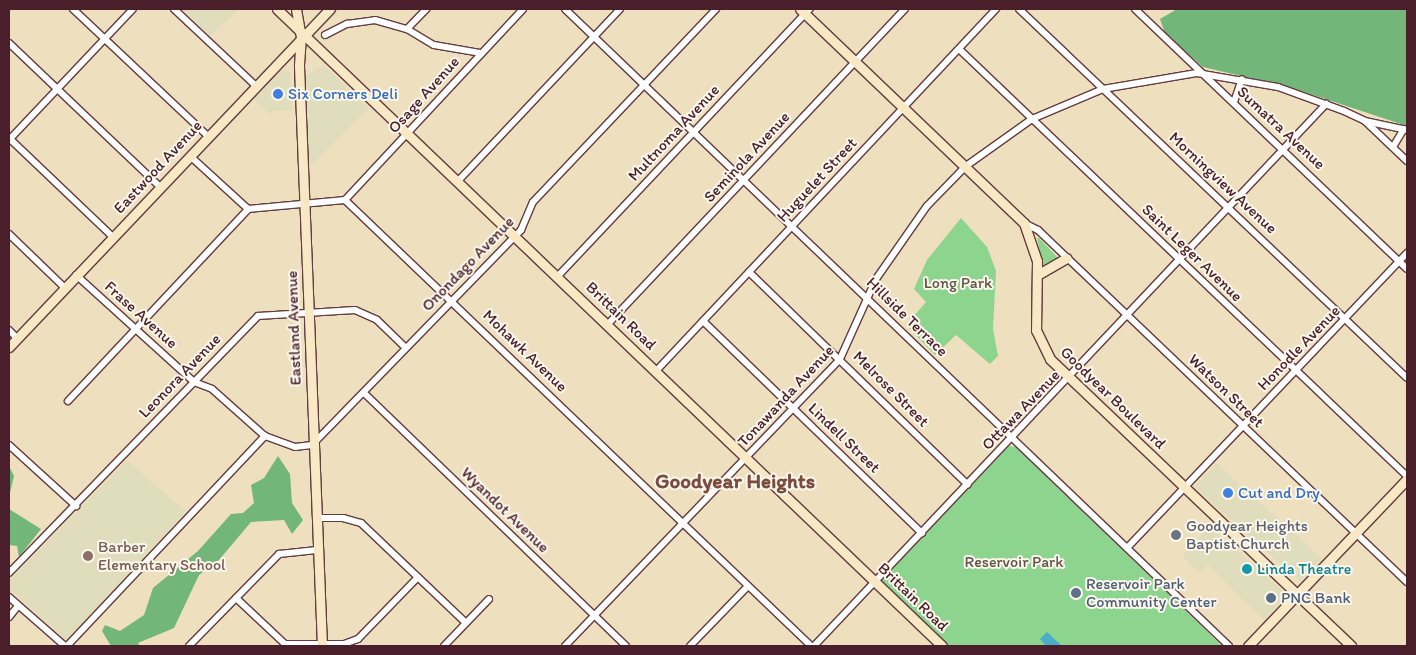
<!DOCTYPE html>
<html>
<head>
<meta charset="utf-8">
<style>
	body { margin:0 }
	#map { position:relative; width:1416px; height:655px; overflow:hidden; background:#eedfbe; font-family:Itim,sans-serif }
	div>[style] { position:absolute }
	.built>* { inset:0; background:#dfddbb; transform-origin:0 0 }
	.green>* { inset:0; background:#8dd48f }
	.forest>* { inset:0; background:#72b67a }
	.water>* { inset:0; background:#4aaec9 }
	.roads { filter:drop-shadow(1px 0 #633c41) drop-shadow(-1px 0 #633c41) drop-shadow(0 1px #633c41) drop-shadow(0 -1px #633c41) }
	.street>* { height:6px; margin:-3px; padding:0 3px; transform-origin:3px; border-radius:3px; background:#fff }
	.secondary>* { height:9px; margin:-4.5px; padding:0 4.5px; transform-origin:4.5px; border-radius:4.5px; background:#f8e8c3 }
	.dots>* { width:14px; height:14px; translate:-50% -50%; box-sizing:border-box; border:2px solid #fbf7ec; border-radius:50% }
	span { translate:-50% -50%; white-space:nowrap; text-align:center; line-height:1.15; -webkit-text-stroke:4px #fbf7ec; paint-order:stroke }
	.shop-label { font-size:16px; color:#366cbe }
	.left { translate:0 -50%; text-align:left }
	.street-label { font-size:16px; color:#4a1f2b }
	.park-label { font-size:16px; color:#5e5549 }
	.worship-label { font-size:16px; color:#5b616d }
	.education-label { font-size:16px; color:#785e54 }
	.culture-label { font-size:16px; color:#0d838f }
	.service-label { font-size:16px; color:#4e5e75 }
	.district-label { font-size:21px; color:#7c4c3f; font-weight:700 }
	.frame { position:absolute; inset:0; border:10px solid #4a1f2b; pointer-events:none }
</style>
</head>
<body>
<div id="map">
	<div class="built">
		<i style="clip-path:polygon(182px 9px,239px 9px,210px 36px)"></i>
		<i style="clip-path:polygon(323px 65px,369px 108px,309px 168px,306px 76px)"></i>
		<i style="clip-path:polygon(281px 71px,290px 72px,292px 110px,272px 111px,270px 115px,254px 99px)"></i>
		<i style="clip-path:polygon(127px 460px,186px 512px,66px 640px,9px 589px,9px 581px)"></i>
		<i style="left:1216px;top:463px;width:142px;height:32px;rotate:42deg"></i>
		<i style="clip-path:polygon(1210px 526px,1287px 595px,1264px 620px,1208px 565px,1200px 573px,1182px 556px)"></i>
	</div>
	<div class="green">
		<i style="clip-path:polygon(961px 218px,987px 247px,996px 271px,993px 329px,998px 356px,990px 364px,956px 335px,935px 355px,906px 325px,926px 302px,914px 289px,927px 260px)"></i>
		<i style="clip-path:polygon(1037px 238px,1039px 238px,1059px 259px,1043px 266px)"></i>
		<i style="clip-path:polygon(1009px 446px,1016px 447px,1222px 646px,947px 646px,881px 580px)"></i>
	</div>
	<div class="forest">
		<i style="clip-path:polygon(1177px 9px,1407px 9px,1407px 126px,1292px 88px,1203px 67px,1165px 33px,1160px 19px)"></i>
		<i style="clip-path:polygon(278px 456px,290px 474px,292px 503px,303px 520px,292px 534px,284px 520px,251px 522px,219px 560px,199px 575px,174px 628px,138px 643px,140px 646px,111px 646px,102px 631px,105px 625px,120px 631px,144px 615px,153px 588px,198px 551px,231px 514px,243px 513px,254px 503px,251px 485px,264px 478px)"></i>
		<i style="clip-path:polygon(9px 466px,14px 476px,9px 497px)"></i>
		<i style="clip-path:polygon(9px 509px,41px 529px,19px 557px,17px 546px,9px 545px)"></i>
	</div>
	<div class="water">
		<i style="clip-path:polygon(1047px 632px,1061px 645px,1060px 646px,1046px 646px,1040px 639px)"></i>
	</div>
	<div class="roads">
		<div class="street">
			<i style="left:73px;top:9px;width:185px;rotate:43.3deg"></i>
			<i style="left:174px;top:9px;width:112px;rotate:43.2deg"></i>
			<i style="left:565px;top:9px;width:920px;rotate:43.81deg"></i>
			<i style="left:1019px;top:9px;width:535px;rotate:43.56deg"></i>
			<i style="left:1135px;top:9px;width:376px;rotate:43.7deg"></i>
			<i style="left:407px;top:29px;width:28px;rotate:-46deg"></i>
			<i style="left:325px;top:35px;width:25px;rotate:-27deg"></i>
			<i style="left:347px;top:24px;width:28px;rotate:-8deg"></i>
			<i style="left:375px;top:20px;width:33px;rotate:16deg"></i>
			<i style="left:407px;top:29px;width:31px;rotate:31deg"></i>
			<i style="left:434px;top:45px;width:48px;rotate:9.7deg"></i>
			<i style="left:9px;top:43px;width:209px;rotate:43.6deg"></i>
			<i style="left:959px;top:49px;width:619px;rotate:43.63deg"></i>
			<i style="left:1234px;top:102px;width:24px;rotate:-71deg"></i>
			<i style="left:1365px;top:121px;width:43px;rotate:12.1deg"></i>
			<i style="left:9px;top:138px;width:144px;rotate:43.6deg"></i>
			<i style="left:9px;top:140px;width:180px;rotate:-46.6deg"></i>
			<i style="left:1393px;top:147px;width:21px;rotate:-59deg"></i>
			<i style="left:190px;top:156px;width:79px;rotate:42.4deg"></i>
			<i style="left:458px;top:181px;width:236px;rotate:-46.7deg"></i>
			<i style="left:345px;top:200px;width:261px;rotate:-47deg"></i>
			<i style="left:1024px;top:223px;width:16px;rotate:27deg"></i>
			<i style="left:1038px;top:230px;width:510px;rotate:43.65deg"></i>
			<i style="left:9px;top:234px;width:78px;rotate:44deg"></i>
			<i style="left:749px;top:272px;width:305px;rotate:44.2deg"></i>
			<i style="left:76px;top:275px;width:159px;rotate:42.2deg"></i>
			<i style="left:194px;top:382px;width:19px;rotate:21deg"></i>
			<i style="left:212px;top:389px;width:71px;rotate:41.6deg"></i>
			<i style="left:265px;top:436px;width:32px;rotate:20deg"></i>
			<i style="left:295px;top:447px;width:17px;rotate:-7deg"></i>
			<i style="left:312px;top:445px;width:300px;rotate:-45.8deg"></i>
			<i style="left:521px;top:230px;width:30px;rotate:-67deg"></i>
			<i style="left:533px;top:202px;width:266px;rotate:-46.5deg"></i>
			<i style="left:558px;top:276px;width:367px;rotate:-46.7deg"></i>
			<i style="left:703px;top:321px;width:305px;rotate:44.1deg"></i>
			<i style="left:608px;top:324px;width:433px;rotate:-46.7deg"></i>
			<i style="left:9px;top:330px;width:11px;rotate:45deg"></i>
			<i style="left:656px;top:371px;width:497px;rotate:-46.8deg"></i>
			<i style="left:364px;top:393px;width:364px;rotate:44deg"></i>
			<i style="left:68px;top:401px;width:263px;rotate:-46.8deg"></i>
			<i style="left:248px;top:209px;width:97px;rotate:-5.3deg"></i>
			<i style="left:345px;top:200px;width:645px;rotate:43.74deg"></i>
			<i style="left:9px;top:445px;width:91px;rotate:42.3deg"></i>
			<i style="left:317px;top:518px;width:26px"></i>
			<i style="left:343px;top:518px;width:19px;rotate:16deg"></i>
			<i style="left:361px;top:523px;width:145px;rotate:43.6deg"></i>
			<i style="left:1127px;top:548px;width:407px;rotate:-46.5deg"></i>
			<i style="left:9px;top:573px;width:358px;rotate:-45.9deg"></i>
			<i style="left:258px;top:316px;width:97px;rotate:-3.5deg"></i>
			<i style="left:355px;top:310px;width:24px;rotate:24deg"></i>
			<i style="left:377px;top:320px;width:40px;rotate:44deg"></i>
			<i style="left:9px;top:597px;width:74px;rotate:41.2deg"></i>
			<i style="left:236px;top:598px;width:67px;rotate:43.2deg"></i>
			<i style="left:285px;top:644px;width:59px"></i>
			<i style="left:344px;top:644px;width:15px;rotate:-20deg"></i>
			<i style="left:358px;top:639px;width:86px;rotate:-45.9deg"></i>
			<i style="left:9px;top:617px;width:14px;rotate:-51deg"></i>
			<i style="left:67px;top:646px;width:289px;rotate:-46.7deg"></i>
			<i style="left:189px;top:646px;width:129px;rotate:-45.6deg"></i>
			<i style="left:279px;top:554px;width:38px;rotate:-6deg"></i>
			<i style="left:444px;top:646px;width:65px;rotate:-46.2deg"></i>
			<i style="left:565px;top:646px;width:397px;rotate:-46.2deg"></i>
			<i style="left:840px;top:359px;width:88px;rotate:-65.8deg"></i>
			<i style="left:876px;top:279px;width:89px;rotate:-55.1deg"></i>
			<i style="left:927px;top:206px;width:56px;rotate:-45.7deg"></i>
			<i style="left:966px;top:166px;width:81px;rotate:-35.5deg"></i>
			<i style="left:1032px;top:119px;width:77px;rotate:-22.9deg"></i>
			<i style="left:1103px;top:89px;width:95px;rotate:-9.7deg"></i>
			<i style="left:1197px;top:73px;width:82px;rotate:9.8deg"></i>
			<i style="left:1278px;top:87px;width:70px;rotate:20deg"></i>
			<i style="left:1344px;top:111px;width:23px;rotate:25deg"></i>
			<i style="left:1365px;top:121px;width:58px;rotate:43.6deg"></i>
			<i style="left:690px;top:646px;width:83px;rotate:-46deg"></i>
			<i style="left:814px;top:646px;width:746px;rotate:-46.63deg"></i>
		</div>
		<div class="secondary">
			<i style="left:277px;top:9px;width:921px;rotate:43.77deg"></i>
			<i style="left:296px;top:9px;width:27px;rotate:80deg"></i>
			<i style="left:301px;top:36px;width:30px;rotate:94deg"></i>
			<i style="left:299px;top:66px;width:580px;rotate:87.73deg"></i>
			<i style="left:800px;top:9px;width:310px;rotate:43.7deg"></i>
			<i style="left:1024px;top:223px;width:40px;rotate:71.1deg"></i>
			<i style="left:1037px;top:261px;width:69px;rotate:90.8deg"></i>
			<i style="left:1036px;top:330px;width:32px;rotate:64deg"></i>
			<i style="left:1050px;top:359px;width:416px;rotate:43.6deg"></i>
			<i style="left:1037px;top:275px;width:34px;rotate:-30deg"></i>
			<i style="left:9px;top:347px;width:466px;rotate:-46.5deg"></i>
			<i style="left:1248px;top:646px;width:231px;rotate:-46.4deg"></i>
		</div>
	</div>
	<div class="dots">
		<i style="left:278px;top:94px;background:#3f7fe0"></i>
		<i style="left:1228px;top:493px;background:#3f7fe0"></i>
		<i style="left:1176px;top:535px;background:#6b7280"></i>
		<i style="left:88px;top:556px;background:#8d6e63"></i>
		<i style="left:1247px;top:569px;background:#0f9aa8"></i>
		<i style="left:1076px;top:593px;background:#5c6f8a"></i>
		<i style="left:1271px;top:598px;background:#5c6f8a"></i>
	</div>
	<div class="shop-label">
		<span class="left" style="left:288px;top:94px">Six Corners Deli</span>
		<span class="left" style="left:1238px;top:493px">Cut and Dry</span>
	</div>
	<div class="street-label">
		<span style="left:424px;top:95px;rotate:-48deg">Osage Avenue</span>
		<span style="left:1281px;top:128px;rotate:43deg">Sumatra Avenue</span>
		<span style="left:674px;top:133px;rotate:-47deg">Multnoma Avenue</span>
		<span style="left:747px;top:157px;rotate:-47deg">Seminola Avenue</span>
		<span style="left:158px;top:167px;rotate:-47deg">Eastwood Avenue</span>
		<span style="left:817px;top:180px;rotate:-47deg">Huguelet Street</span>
		<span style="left:1223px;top:183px;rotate:43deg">Morningview Avenue</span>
		<span style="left:1192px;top:253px;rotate:44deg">Saint Leger Avenue</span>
		<span style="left:468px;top:264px;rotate:-46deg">Onondago Avenue</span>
		<span style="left:141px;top:315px;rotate:42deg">Frase Avenue</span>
		<span style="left:621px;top:316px;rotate:44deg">Brittain Road</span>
		<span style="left:907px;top:317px;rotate:44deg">Hillside Terrace</span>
		<span style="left:294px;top:328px;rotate:-92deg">Eastland Avenue</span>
		<span style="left:1299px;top:348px;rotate:-46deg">Honodle Avenue</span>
		<span style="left:525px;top:351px;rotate:44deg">Mohawk Avenue</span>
		<span style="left:180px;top:376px;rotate:-46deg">Leonora Avenue</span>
		<span style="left:891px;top:389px;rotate:45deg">Melrose Street</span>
		<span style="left:1226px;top:391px;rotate:44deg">Watson Street</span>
		<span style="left:786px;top:396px;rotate:-47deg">Tonawanda Avenue</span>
		<span style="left:1113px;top:398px;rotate:44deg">Goodyear Boulevard</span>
		<span style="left:1021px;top:410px;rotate:-46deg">Ottawa Avenue</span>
		<span style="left:844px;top:438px;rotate:44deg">Lindell Street</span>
		<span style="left:505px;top:510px;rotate:44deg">Wyandot Avenue</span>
		<span style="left:913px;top:597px;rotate:44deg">Brittain Road</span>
	</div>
	<div class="park-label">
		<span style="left:958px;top:283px">Long Park</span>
		<span style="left:1014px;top:562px">Reservoir Park</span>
	</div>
	<div class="worship-label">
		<span class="left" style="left:1186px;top:535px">Goodyear Heights<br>Baptist Church</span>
	</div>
	<div class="education-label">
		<span class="left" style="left:98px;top:556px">Barber<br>Elementary School</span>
	</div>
	<div class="culture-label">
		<span class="left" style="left:1257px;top:569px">Linda Theatre</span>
	</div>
	<div class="service-label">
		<span class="left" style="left:1086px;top:593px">Reservoir Park<br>Community Center</span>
		<span class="left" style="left:1281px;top:598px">PNC Bank</span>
	</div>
	<div class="district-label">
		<span style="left:735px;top:481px">Goodyear Heights</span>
	</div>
	<div class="frame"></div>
</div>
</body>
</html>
